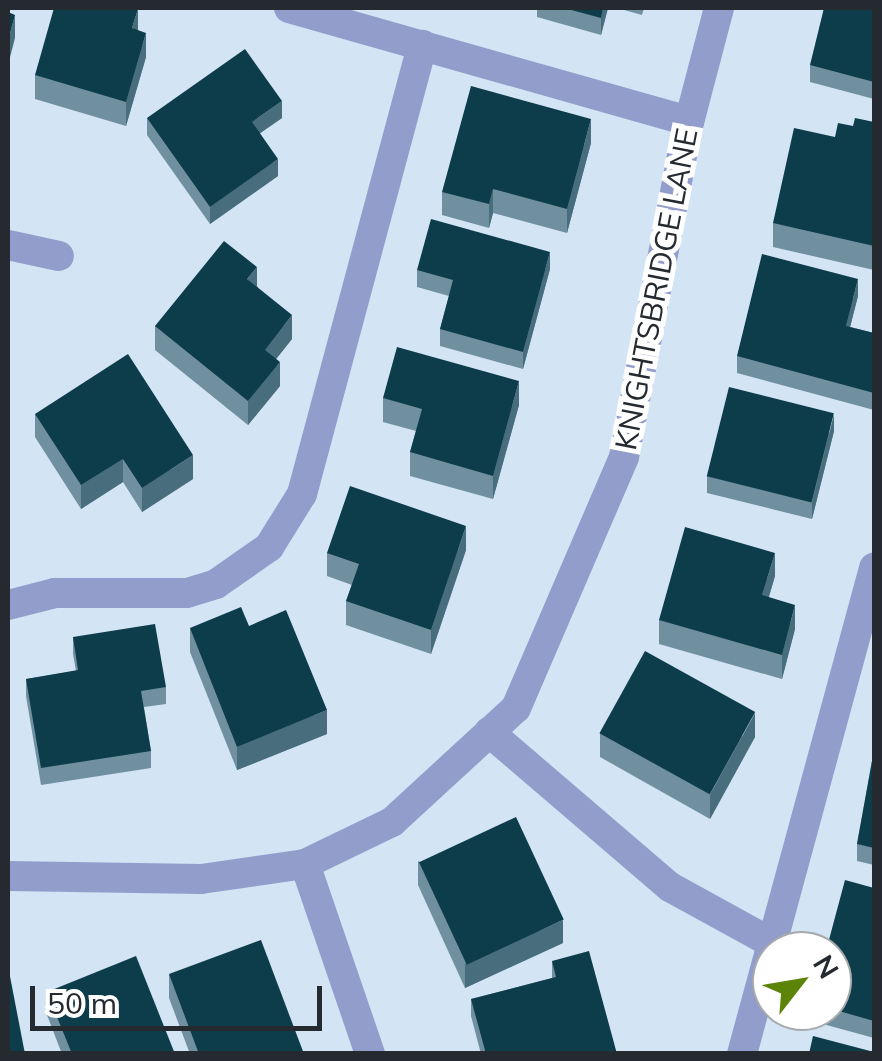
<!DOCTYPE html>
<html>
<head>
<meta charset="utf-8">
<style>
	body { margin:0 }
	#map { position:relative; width:882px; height:1061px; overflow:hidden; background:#d3e4f4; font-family:Mulish,sans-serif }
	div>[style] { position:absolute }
	.minor>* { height:30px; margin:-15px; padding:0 15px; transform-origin:15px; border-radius:15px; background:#929dcb }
	.wall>* { inset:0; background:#7090a0 }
	.shaded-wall>* { inset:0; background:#486e7e }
	.building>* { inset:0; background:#0d3c4b; transform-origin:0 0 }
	span { translate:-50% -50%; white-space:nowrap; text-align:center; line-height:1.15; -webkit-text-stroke:10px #fff; paint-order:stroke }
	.street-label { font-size:30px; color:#242a30 }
	.frame { position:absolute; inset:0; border:10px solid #242a30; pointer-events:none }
	.north { position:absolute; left:752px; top:931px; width:100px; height:100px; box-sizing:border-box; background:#fff; border:2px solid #a7aaac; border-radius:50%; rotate:59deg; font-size:28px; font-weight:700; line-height:40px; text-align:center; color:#242a30 }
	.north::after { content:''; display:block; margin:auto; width:35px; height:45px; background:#5c8408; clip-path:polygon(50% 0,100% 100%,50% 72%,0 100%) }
	.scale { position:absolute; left:30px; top:986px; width:292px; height:45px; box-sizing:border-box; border:5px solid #242a30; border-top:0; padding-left:12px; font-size:30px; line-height:35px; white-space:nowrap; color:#242a30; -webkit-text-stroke:8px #fff; paint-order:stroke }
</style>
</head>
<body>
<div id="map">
	<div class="minor">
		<i style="left:289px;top:8px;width:416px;rotate:15.8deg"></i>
		<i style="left:8px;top:245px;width:52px;rotate:12.2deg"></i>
		<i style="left:8px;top:605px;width:49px;rotate:-14.3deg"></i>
		<i style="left:55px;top:593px;width:132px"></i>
		<i style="left:187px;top:593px;width:30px;rotate:-17deg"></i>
		<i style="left:216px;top:584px;width:65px;rotate:-34.9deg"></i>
		<i style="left:269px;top:547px;width:62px;rotate:-58.1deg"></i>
		<i style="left:302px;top:494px;width:465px;rotate:-75deg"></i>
		<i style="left:489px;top:732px;width:238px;rotate:40.6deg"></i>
		<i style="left:670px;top:887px;width:116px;rotate:28.8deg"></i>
		<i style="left:305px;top:864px;width:201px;rotate:71.1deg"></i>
		<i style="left:8px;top:876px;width:193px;rotate:0.9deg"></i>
		<i style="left:201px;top:879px;width:105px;rotate:-8.2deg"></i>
		<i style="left:305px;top:864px;width:97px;rotate:-25.8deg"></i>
		<i style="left:392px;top:822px;width:168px;rotate:-42.6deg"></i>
		<i style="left:516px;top:708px;width:273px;rotate:-66.7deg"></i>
		<i style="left:624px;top:457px;width:333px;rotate:-79.1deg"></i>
		<i style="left:687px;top:130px;width:126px;rotate:-75.3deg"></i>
		<i style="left:742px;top:1054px;width:504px;rotate:-74.8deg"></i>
	</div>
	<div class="wall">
		<i style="clip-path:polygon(537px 8px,608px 8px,601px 35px,537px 17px)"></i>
		<i style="clip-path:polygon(617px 8px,644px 8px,642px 15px)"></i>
		<i style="clip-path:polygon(874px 8px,874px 99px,810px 82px,810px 65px)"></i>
		<i style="clip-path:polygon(138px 30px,146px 57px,126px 126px,35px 99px,35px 75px)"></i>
		<i style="clip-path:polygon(147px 118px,282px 118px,260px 133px,278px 176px,210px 224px,147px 135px)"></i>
		<i style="clip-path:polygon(874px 122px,874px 270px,773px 247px,773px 223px,835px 137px,853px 126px)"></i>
		<i style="clip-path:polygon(591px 143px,567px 233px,493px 213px,489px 228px,442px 215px,442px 192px)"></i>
		<i style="clip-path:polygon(550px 269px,523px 369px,440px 346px,440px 329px,449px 296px,417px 287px,417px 270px)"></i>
		<i style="clip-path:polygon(257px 286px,292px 339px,276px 359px,280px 386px,248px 425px,155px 350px,155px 326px)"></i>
		<i style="clip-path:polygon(858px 296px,850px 327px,874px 333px,874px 410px,737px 373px,737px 356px)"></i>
		<i style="clip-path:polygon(383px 398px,519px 405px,493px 499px,410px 476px,410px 452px,416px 431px,383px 422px)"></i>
		<i style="clip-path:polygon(35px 414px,193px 479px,142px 512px,123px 482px,81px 509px,35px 437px)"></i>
		<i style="clip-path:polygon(834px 431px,812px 519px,707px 493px,707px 476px)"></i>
		<i style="clip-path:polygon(466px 550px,431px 654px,346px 625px,346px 601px,352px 585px,327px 576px,327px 553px)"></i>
		<i style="clip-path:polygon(775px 576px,769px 597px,795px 629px,782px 679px,659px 644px,659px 620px)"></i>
		<i style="clip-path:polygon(249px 626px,327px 734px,237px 770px,190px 652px,190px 628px)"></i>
		<i style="clip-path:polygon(73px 637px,166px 687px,166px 704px,144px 707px,151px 751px,151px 768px,41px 785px,26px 696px,26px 679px,76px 671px,73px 654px)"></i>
		<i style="clip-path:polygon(600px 733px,755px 737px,710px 819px,600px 757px)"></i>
		<i style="clip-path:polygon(874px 750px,874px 865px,857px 861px,857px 844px)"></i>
		<i style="clip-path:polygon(418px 861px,563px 943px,465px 988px,418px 885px)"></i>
		<i style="clip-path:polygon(874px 888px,874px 1038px,812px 1021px,812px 1011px,832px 1011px,832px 951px)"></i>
		<i style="clip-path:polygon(552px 961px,617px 1054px,481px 1054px,471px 1016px,471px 999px,552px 978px)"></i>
		<i style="clip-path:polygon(169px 974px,304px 1054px,190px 1054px,169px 998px)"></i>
		<i style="clip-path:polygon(47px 992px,175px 1054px,62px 1054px,47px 1015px)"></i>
	</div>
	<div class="shaded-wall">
		<i style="clip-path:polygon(603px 8px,608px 8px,601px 35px,601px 18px)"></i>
		<i style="clip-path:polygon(138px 9px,138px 33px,132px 28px)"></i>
		<i style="clip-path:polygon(15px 15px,15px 38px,8px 65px,8px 41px)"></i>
		<i style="clip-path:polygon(146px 33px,146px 57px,126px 126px,126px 102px)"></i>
		<i style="clip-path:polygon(282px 101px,282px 118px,252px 139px,252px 122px)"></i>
		<i style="clip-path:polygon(591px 119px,591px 143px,567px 233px,567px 209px)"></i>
		<i style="clip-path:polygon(278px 159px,278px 176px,210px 224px,210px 207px)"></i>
		<i style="clip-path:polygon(493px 189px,493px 213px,489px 228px,489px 204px)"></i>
		<i style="clip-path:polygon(550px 252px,550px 269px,523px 369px,523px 352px)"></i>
		<i style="clip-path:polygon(257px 267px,257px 291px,247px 279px)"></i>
		<i style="clip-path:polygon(858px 279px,858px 296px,846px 343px,846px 326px)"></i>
		<i style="clip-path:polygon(292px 315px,292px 339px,265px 373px,265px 350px)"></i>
		<i style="clip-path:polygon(280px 362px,280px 386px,248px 425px,248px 401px)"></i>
		<i style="clip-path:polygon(519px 381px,519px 405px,493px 499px,493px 476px)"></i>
		<i style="clip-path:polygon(834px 414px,834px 431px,812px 519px,812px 502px)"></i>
		<i style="clip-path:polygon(193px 455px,193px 479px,142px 512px,142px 488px)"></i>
		<i style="clip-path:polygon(123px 459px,123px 482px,81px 509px,81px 485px)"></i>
		<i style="clip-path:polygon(466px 526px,466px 550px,431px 654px,431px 630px)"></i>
		<i style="clip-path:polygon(775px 553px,775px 576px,762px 619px,762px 595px)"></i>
		<i style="clip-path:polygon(795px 605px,795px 629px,782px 679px,782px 655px)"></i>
		<i style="clip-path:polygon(327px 710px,327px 734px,237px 770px,237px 747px)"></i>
		<i style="clip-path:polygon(755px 713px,755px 737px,710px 819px,710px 795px)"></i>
		<i style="clip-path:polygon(563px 920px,563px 943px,465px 988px,465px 964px)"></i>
	</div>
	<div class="building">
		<i style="clip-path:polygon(54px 8px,133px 8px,138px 9px,132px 28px,146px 33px,126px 102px,35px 75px)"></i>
		<i style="clip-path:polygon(564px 8px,603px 8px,601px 18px)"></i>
		<i style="clip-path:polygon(824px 8px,874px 8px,874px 82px,810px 65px)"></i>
		<i style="clip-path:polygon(8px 12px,15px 15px,8px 41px)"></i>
		<i style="clip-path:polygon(245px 49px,282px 101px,252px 122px,278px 159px,210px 207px,147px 118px)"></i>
		<i style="clip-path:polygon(471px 86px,591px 119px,567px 209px,493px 189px,489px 204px,442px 192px)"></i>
		<i style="clip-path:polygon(855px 118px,874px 122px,874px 246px,773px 223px,794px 128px,835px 137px,838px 123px,853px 126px)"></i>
		<i style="clip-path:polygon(431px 219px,550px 252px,523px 352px,440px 329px,453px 280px,417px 270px)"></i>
		<i style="clip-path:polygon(224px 241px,257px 267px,247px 279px,292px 315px,265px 350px,280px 362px,248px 401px,155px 326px)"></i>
		<i style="clip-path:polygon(762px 254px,858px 279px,846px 326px,874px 333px,874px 393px,737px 356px)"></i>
		<i style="clip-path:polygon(397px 347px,519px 381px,493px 476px,410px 452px,422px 409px,383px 398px)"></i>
		<i style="clip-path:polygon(128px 354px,193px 455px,142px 488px,123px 459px,81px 485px,35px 414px)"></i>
		<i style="left:729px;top:387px;width:108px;height:92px;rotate:14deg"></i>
		<i style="clip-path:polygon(350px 486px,466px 526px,431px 630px,346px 601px,359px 564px,327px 553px)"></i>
		<i style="clip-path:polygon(685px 527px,775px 553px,762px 595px,795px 605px,782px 655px,659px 620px)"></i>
		<i style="clip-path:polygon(241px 607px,249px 626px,286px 610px,327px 710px,237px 747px,190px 628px)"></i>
		<i style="clip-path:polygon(155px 624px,166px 687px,141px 691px,151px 751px,41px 768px,26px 679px,78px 670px,73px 637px)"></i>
		<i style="left:645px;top:651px;width:126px;height:94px;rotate:29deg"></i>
		<i style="clip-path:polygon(874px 750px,874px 848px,857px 844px)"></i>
		<i style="left:516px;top:817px;width:113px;height:107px;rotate:65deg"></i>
		<i style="clip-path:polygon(845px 880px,874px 888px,874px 1021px,832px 1009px,832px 951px,826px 951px)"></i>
		<i style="clip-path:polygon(261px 940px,304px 1054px,199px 1054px,169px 974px)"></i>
		<i style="clip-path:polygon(589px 951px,617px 1054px,486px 1054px,471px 999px,556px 977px,552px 961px)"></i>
		<i style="clip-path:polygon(136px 956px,175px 1054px,72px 1054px,47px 992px)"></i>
		<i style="clip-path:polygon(8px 966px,25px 1054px,8px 1054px)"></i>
		<i style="clip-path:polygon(813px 1036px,874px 1052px,874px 1054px,809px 1054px)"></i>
	</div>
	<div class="street-label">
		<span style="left:656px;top:289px;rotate:-79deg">KNIGHTSBRIDGE LANE</span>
	</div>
	<div class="frame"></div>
	<div class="north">N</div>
	<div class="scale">50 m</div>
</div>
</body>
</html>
